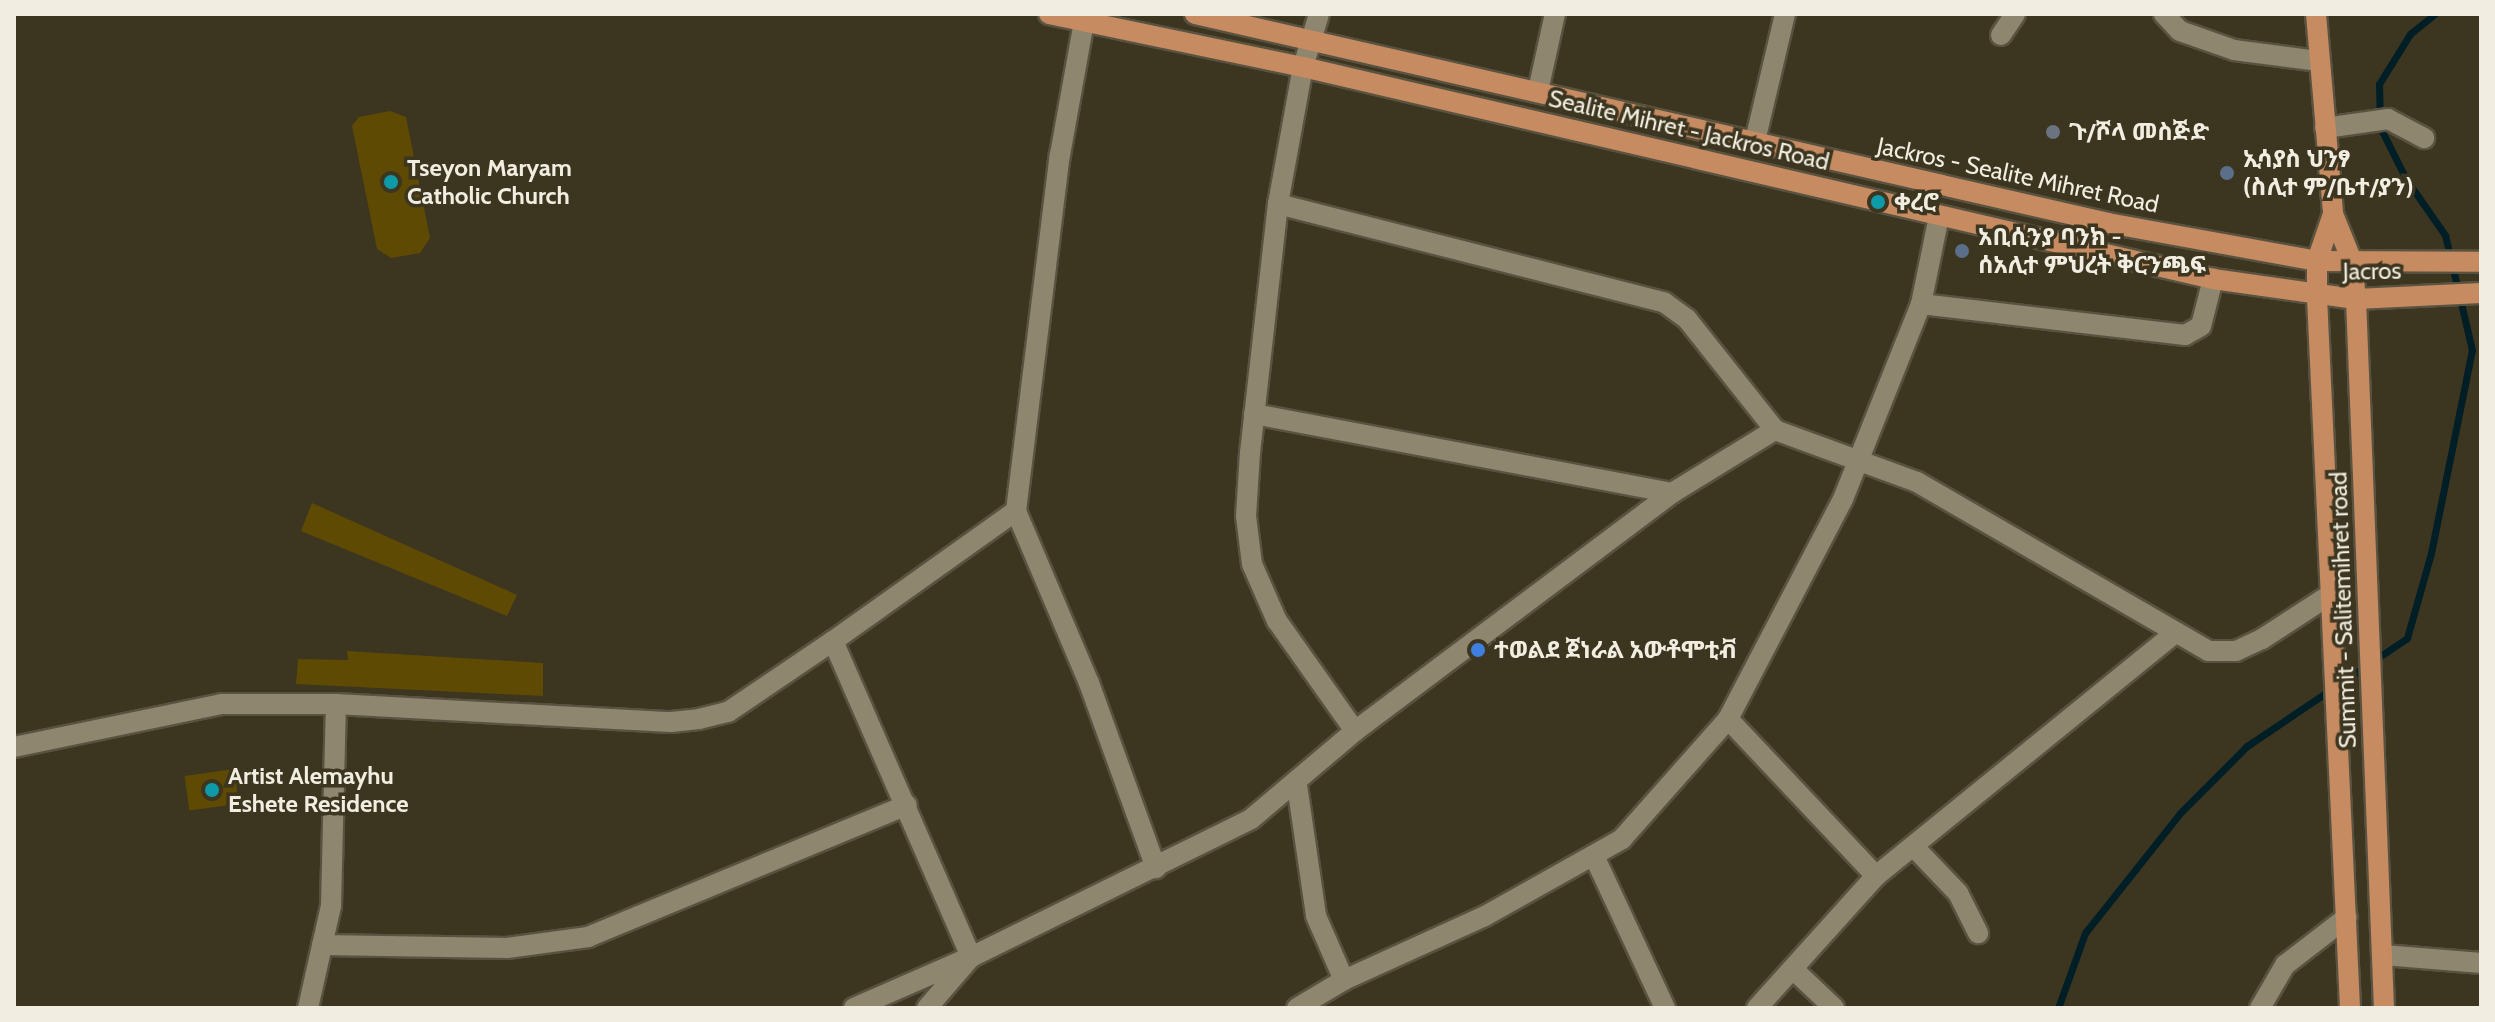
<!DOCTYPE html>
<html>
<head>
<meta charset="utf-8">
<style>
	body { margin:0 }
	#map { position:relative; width:2495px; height:1022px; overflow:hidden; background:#3c3520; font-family:Cabin,"Noto Sans Ethiopic",sans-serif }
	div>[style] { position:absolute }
	.stream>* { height:7px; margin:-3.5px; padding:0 3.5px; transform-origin:3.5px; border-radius:3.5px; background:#001e26 }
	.building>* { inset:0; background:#5f4a04; transform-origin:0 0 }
	.roads { filter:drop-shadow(2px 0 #595240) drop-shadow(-2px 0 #595240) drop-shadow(0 2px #595240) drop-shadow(0 -2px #595240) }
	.minor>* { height:20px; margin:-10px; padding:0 10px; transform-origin:10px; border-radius:10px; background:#8e866f }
	.primary>* { height:20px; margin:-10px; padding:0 10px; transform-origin:10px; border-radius:10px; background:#c68b61 }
	.dots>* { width:22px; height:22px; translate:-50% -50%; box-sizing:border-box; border:4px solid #3c3520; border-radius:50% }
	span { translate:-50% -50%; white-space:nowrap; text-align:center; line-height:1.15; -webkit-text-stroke:7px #3c3520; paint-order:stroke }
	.street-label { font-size:24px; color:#f1ede0 }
	.poi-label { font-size:24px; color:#f1ede0; font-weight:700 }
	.left { translate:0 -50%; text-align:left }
	.frame { position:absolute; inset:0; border:16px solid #f1ede0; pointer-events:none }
</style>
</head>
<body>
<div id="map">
	<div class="stream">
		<i style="left:2058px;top:1008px;width:80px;rotate:-70.2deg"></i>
		<i style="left:2085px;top:933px;width:153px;rotate:-51.6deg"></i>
		<i style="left:2180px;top:813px;width:95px;rotate:-45deg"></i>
		<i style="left:2247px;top:746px;width:193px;rotate:-34deg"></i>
		<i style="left:2407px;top:638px;width:88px;rotate:-74.2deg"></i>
		<i style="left:2431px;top:553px;width:207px;rotate:-78.6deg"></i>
		<i style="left:2472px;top:350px;width:118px;rotate:-103.2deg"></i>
		<i style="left:2445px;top:235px;width:68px;rotate:-124.9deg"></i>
		<i style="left:2406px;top:179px;width:58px;rotate:-116.6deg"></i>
		<i style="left:2380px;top:127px;width:43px;rotate:-91.3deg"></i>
		<i style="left:2379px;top:84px;width:59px;rotate:-58.2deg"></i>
		<i style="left:2410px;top:34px;width:32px;rotate:-39deg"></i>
	</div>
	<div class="building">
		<i style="clip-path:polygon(390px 111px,406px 117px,430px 238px,420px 253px,391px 258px,377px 249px,352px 126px,359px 117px)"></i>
		<i style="clip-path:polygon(312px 503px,517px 595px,507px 616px,301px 531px)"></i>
		<i style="clip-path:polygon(347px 651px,543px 663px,543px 696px,296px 684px,298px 659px,348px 660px)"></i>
		<i style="left:234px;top:769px;width:35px;height:50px;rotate:82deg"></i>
	</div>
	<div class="roads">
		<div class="minor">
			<i style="left:2164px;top:14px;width:23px;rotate:47deg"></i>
			<i style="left:2180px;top:31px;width:57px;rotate:19.4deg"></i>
			<i style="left:2234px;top:50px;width:86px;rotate:7.4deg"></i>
			<i style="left:2001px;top:35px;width:25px;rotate:-56deg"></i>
			<i style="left:1538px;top:91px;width:79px;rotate:-77.6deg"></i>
			<i style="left:2325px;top:128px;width:64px;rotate:-8.1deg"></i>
			<i style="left:2388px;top:119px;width:41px;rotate:27.8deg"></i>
			<i style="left:1755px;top:141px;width:130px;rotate:-76.7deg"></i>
			<i style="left:1278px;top:204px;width:399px;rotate:14.3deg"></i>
			<i style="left:1665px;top:303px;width:27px;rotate:36deg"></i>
			<i style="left:1687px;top:319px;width:142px;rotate:51.6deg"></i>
			<i style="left:1775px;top:430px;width:151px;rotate:20.1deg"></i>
			<i style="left:1917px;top:482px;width:337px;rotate:30.1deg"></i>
			<i style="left:2209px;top:651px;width:27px"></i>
			<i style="left:2236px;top:651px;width:29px;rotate:-25deg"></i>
			<i style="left:2262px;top:639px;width:86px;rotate:-33.1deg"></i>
			<i style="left:1921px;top:304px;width:266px;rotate:6.7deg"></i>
			<i style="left:2185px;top:335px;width:18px;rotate:-29deg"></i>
			<i style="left:2201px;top:326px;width:49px;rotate:-75.7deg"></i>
			<i style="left:1254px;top:414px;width:425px;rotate:10.7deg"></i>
			<i style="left:1672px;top:493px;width:396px;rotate:143.1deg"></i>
			<i style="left:1355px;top:731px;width:135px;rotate:-125.3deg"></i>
			<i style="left:1277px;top:621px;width:62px;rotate:-113.7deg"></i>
			<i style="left:1252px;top:564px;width:48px;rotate:-97.1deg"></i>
			<i style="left:1246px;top:516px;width:63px;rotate:-86.4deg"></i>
			<i style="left:1250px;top:453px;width:251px;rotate:-83.6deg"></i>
			<i style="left:1278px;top:204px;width:139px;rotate:-79.7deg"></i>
			<i style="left:1303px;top:67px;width:55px;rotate:-73.2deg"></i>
			<i style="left:1672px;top:493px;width:121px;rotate:-31.5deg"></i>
			<i style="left:1016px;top:511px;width:187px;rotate:67deg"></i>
			<i style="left:1089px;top:683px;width:197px;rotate:70.1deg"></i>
			<i style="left:833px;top:641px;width:345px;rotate:66.4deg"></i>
			<i style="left:971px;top:957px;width:312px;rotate:-26.2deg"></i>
			<i style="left:1251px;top:819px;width:136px;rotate:-40.2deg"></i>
			<i style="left:1728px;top:719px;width:216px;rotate:46.7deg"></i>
			<i style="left:14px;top:747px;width:212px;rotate:-11.7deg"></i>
			<i style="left:222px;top:704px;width:114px"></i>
			<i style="left:336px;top:704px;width:335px;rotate:3.1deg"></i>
			<i style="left:671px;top:722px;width:28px;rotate:-6deg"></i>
			<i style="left:699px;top:719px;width:30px;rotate:-14deg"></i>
			<i style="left:728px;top:712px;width:127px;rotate:-34.1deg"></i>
			<i style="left:833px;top:641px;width:224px;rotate:-35.4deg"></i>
			<i style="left:1016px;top:511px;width:359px;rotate:-83deg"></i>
			<i style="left:1060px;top:155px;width:136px;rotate:-79.8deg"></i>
			<i style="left:1297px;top:785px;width:132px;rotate:81.7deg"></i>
			<i style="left:1316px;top:916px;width:70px;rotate:66.4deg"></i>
			<i style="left:1344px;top:980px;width:155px;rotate:-24.4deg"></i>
			<i style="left:1485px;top:916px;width:157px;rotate:-29.3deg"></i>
			<i style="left:1622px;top:839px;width:160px;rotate:-48.5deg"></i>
			<i style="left:1728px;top:719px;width:248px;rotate:-62.4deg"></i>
			<i style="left:1843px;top:499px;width:210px;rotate:-68.2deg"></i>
			<i style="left:1921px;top:304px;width:90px;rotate:-78.4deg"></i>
			<i style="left:1914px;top:847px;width:64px;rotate:46.3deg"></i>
			<i style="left:1958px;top:893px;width:45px;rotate:63.4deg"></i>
			<i style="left:1595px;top:858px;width:166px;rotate:65deg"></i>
			<i style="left:322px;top:945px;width:185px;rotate:0.9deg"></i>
			<i style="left:507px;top:948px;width:82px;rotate:-7.7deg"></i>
			<i style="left:588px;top:937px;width:345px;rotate:-22.5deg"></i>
			<i style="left:2384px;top:955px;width:97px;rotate:4.7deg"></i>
			<i style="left:1794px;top:970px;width:55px;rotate:43.5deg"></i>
			<i style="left:308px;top:1008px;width:105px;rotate:-77.3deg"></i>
			<i style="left:331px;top:906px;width:202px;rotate:-88.6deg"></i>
			<i style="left:854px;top:1008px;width:128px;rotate:-23.6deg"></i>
			<i style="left:971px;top:957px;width:67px;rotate:130.8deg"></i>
			<i style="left:1297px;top:1008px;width:55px;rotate:-30.8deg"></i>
			<i style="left:1757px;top:1008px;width:178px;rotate:-48deg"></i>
			<i style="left:1876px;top:876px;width:382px;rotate:-39.1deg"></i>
			<i style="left:2260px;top:1008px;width:50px;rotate:-59.8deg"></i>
			<i style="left:2285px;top:965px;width:78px;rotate:-37.7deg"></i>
		</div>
		<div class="primary">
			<i style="left:1049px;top:14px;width:259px;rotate:11.8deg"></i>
			<i style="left:1303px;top:67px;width:934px;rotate:13.11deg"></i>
			<i style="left:2213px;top:279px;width:144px;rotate:8deg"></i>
			<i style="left:2356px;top:299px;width:125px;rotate:-2.7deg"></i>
			<i style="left:1195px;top:14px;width:937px;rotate:12.89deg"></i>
			<i style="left:2108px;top:223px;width:212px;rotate:10.3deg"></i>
			<i style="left:2317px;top:261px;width:164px;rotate:0.3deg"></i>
			<i style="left:2316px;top:14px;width:201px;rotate:85.1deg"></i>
			<i style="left:2333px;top:214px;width:51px;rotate:68deg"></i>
			<i style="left:2352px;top:261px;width:38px;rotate:84deg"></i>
			<i style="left:2356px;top:299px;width:710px;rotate:87.74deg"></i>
			<i style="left:2333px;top:214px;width:50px;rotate:108.8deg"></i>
			<i style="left:2317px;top:261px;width:36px;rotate:90deg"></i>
			<i style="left:2317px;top:297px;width:712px;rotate:87.34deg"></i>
		</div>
	</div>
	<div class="dots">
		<i style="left:2053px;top:132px;background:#6b7280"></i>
		<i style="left:2227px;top:173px;background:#5c6f8a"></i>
		<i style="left:391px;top:182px;background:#0f9aa8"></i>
		<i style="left:1878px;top:202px;background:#0f9aa8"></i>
		<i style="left:1962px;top:251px;background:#5c6f8a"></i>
		<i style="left:1478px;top:650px;background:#3f7fe0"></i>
		<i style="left:212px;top:790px;background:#0f9aa8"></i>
	</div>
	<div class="street-label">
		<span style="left:1689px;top:130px;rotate:13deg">Sealite Mihret - Jackros Road</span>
		<span style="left:2018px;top:175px;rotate:12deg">Jackros - Sealite Mihret Road</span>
		<span style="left:2372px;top:271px;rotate:-1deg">Jacros</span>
		<span style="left:2343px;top:610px;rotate:-92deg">Summit - Salitemihret road</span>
	</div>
	<div class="poi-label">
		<span class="left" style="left:2069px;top:132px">ጉ/ሾላ መስጅድ</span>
		<span class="left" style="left:2243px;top:173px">ኢሳያስ ህንፃ<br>(ስሊተ ም/ቤተ/ያን)</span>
		<span class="left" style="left:407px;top:182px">Tseyon Maryam<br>Catholic Church</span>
		<span class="left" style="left:1894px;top:202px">ቀረሮ</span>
		<span class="left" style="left:1978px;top:251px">አቢሲንያ ባንክ -<br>ሰአሊተ ምህረት ቅርንጫፍ</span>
		<span class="left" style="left:1494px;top:650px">ተወልደ ጀነራል አውቶሞቲቭ</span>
		<span class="left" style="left:228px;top:790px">Artist Alemayhu<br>Eshete Residence</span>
	</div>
	<div class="frame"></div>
</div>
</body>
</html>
